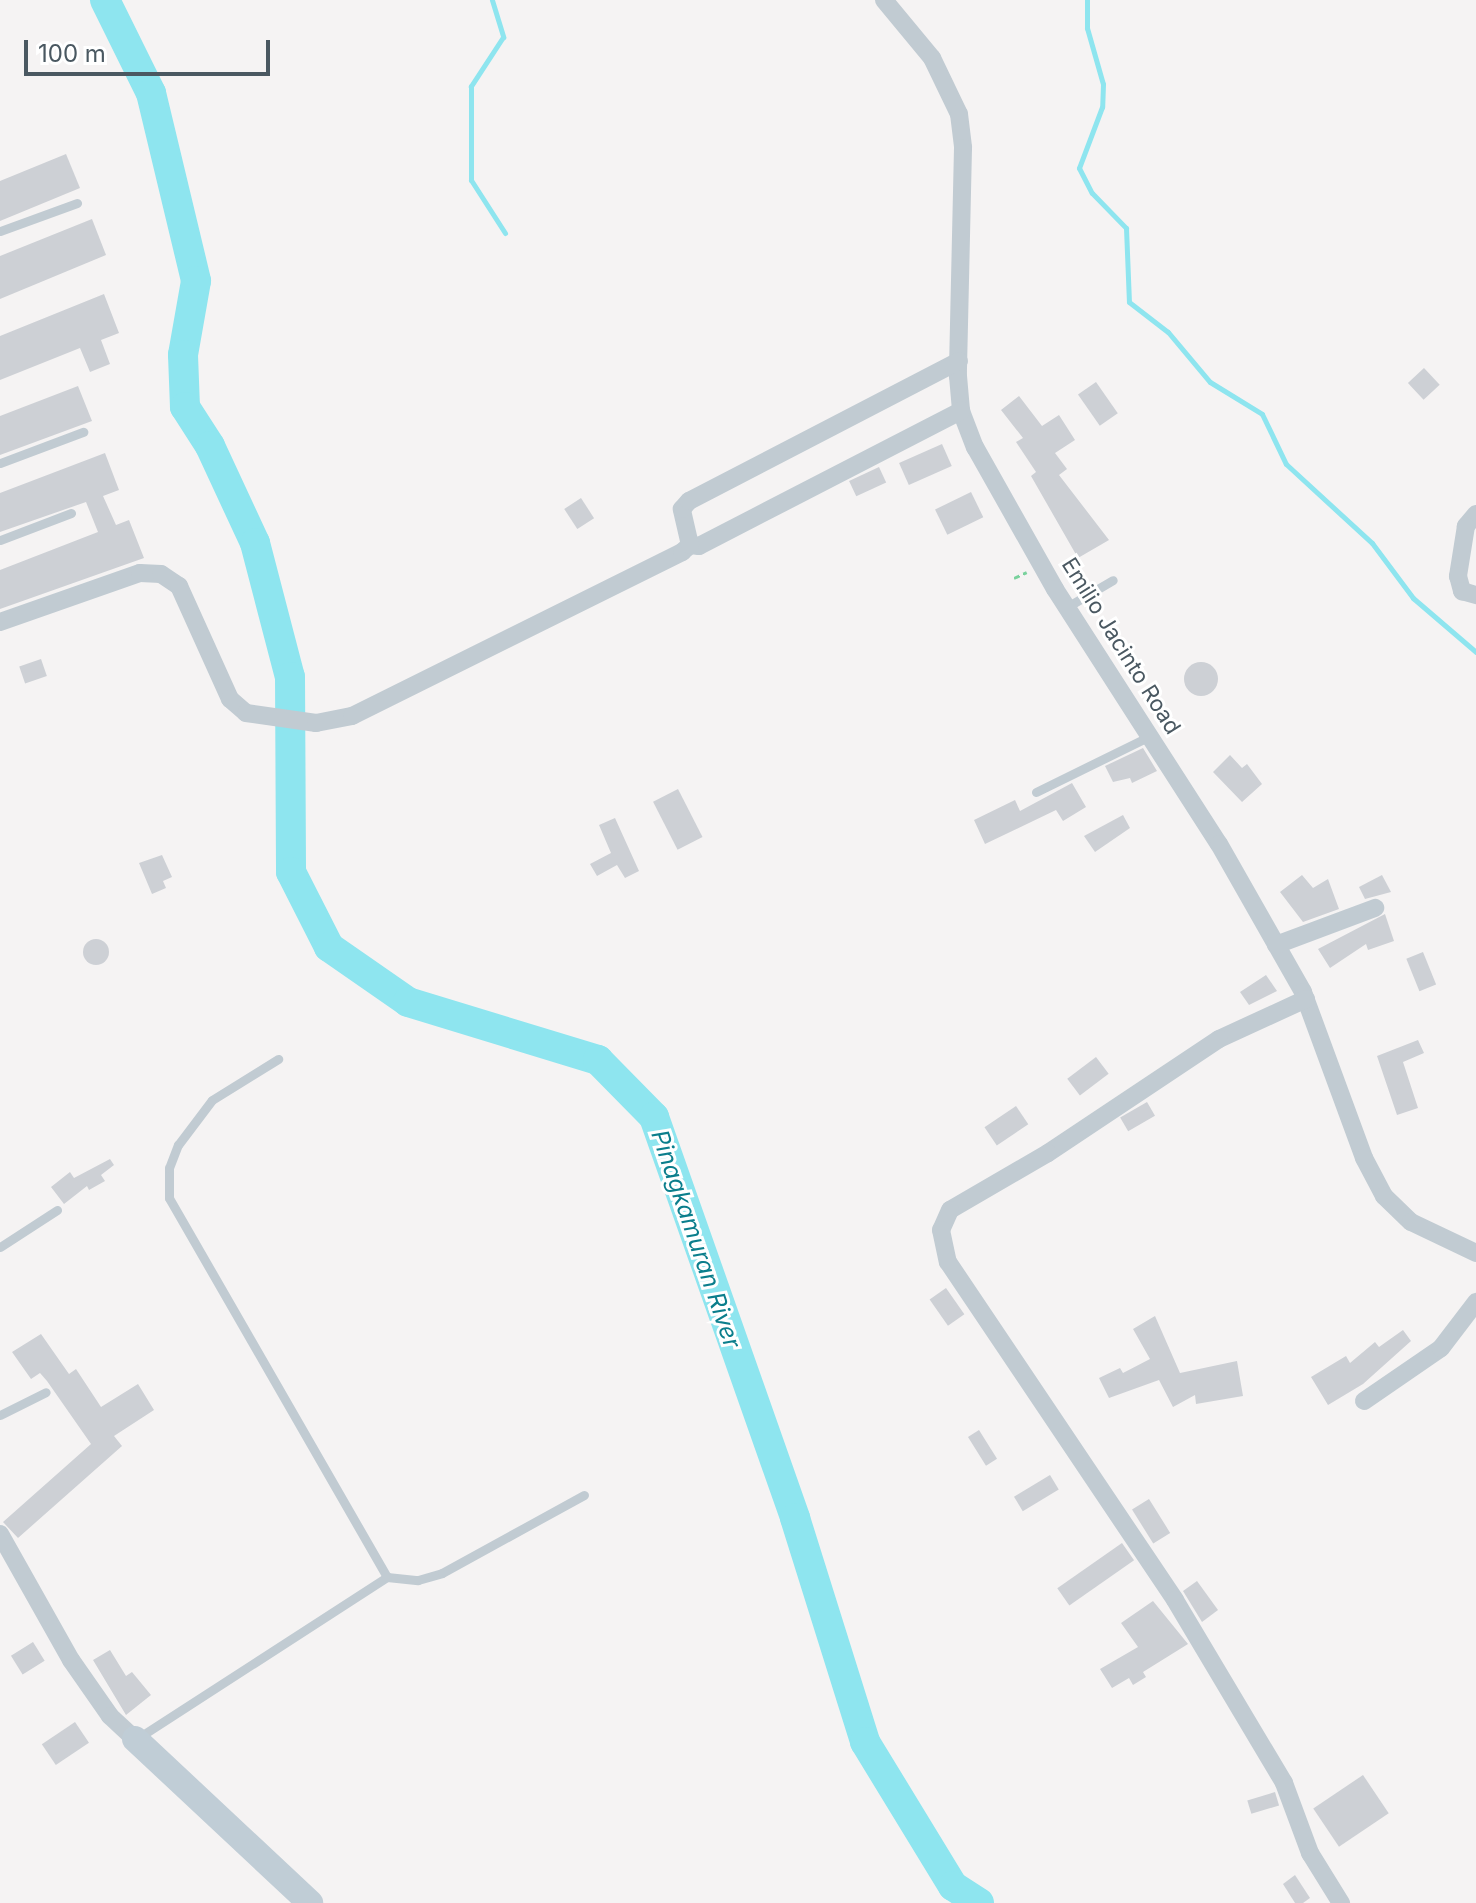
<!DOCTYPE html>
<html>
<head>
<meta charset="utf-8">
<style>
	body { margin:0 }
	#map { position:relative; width:1476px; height:1903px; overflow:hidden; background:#f5f3f3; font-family:Inter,sans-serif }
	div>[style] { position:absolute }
	.stream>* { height:5px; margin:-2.5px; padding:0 2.5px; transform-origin:2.5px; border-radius:2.5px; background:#8ee5ef }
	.river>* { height:30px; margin:-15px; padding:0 15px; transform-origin:15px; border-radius:15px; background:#8ee5ef }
	.building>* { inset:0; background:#cdd0d5; transform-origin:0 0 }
	.round { border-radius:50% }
	.path>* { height:3px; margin-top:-1.5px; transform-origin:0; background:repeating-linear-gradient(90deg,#79d19c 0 6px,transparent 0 10px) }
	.lane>* { height:9px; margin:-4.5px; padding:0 4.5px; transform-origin:4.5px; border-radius:4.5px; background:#c1cbd2 }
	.street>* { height:18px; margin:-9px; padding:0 9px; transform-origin:9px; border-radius:9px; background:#c1cbd2 }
	.secondary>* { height:26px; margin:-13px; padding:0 13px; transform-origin:13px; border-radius:13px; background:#c0cdd6 }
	span { translate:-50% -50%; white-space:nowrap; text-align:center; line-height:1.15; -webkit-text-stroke:6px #fff; paint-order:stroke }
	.street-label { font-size:22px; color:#4a5861 }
	.water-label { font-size:24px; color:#0b7e8c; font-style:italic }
	.scale { position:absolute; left:24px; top:40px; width:246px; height:36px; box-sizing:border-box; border:4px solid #4a5861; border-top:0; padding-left:10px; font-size:24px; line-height:28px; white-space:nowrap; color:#4a5861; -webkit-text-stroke:6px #fff; paint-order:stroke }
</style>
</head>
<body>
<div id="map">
	<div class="stream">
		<i style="left:492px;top:0;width:39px;rotate:73deg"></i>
		<i style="left:503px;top:37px;width:59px;rotate:123.1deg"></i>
		<i style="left:471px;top:86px;width:94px;rotate:90deg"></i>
		<i style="left:471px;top:180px;width:63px;rotate:57.3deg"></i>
		<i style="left:1087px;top:0;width:28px;rotate:90deg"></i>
		<i style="left:1087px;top:28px;width:58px;rotate:74.1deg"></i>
		<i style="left:1103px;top:84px;width:23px;rotate:92deg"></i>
		<i style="left:1102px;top:107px;width:65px;rotate:110.7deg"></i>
		<i style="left:1079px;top:168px;width:28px;rotate:63deg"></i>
		<i style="left:1092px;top:193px;width:49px;rotate:45.8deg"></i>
		<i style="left:1126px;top:228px;width:74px;rotate:87.7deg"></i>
		<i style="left:1129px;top:302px;width:49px;rotate:37.6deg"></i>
		<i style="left:1168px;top:332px;width:65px;rotate:50deg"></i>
		<i style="left:1210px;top:382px;width:61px;rotate:31.6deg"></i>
		<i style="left:1262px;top:414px;width:55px;rotate:64.4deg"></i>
		<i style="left:1286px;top:464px;width:117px;rotate:42.6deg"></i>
		<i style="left:1372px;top:543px;width:69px;rotate:53.3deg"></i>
		<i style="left:1413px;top:598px;width:83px;rotate:40.6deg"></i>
	</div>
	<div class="river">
		<i style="left:105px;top:0;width:104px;rotate:63.7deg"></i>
		<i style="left:151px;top:93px;width:193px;rotate:76.5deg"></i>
		<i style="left:196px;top:281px;width:75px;rotate:100deg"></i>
		<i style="left:183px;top:355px;width:52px;rotate:87.8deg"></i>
		<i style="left:185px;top:407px;width:46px;rotate:57.3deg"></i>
		<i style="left:210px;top:446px;width:107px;rotate:65.1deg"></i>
		<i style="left:255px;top:543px;width:138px;rotate:75.4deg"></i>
		<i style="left:290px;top:677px;width:195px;rotate:89.7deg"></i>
		<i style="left:291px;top:872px;width:84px;rotate:63.1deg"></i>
		<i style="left:329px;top:947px;width:96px;rotate:34.8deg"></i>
		<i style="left:408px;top:1002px;width:199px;rotate:17deg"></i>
		<i style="left:598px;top:1060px;width:80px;rotate:45.5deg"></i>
		<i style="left:654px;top:1117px;width:425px;rotate:70.6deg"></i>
		<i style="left:795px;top:1518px;width:235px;rotate:72.6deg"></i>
		<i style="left:865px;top:1742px;width:169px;rotate:58.6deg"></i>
		<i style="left:953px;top:1886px;width:31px;rotate:33deg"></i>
	</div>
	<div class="building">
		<i style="clip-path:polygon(66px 154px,80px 188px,0 221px,0 181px)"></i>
		<i style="clip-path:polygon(92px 219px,106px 255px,0 299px,0 256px)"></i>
		<i style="clip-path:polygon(104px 294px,119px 333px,101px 340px,110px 364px,90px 372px,80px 348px,0 380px,0 336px)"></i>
		<i style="left:1424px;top:368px;width:23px;height:22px;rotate:47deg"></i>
		<i style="left:1096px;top:382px;width:38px;height:22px;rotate:55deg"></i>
		<i style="clip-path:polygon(78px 386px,92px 421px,0 455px,0 416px)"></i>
		<i style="clip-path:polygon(1019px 396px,1042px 426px,1059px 415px,1075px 440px,1055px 453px,1067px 469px,1059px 475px,1109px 540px,1078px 558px,1031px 476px,1036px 472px,1016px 442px,1023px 438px,1001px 410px)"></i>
		<i style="left:942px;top:444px;width:24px;height:47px;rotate:66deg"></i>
		<i style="clip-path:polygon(105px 453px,119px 490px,103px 496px,116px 525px,129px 520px,144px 558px,0 609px,0 570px,98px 532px,86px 502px,0 532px,0 493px)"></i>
		<i style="left:879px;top:467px;width:17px;height:33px;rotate:65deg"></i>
		<i style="left:971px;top:492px;width:28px;height:40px;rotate:64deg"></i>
		<i style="left:581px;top:498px;width:24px;height:20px;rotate:57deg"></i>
		<i style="left:41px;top:659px;width:18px;height:23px;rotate:71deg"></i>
		<i class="round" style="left:1184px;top:662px;width:34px;height:34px"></i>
		<i style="clip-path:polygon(1143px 748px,1157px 771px,1132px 783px,1130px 778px,1113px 782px,1105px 766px)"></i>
		<i style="clip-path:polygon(1230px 755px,1242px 768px,1247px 764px,1262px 784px,1242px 802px,1213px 772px)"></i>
		<i style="clip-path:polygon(1072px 783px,1086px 807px,1063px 821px,1056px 810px,985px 844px,974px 820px,1015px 800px,1020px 811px)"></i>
		<i style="left:678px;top:789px;width:54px;height:28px;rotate:63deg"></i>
		<i style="clip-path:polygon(1123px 815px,1130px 828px,1095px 852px,1084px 836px)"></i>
		<i style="clip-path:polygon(615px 818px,639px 871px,625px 878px,617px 865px,597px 876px,590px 864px,611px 853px,599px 825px)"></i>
		<i style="clip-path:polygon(162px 855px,172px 877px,163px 881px,166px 888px,152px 894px,139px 863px)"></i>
		<i style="clip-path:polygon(1302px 875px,1313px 888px,1328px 879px,1339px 909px,1303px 922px,1280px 892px)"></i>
		<i style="clip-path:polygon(1382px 875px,1391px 892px,1365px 899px,1359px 887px)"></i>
		<i style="clip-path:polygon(1385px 914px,1394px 941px,1368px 950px,1366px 944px,1330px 968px,1318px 949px)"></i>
		<i class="round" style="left:83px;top:939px;width:26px;height:26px"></i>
		<i style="left:1423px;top:952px;width:35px;height:18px;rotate:68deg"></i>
		<i style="clip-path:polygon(1266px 975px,1277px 991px,1249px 1005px,1240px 992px)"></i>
		<i style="clip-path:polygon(1418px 1040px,1424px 1053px,1403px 1062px,1418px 1108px,1397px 1115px,1377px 1056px)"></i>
		<i style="left:1096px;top:1057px;width:21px;height:36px;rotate:53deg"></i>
		<i style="left:1147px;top:1102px;width:16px;height:31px;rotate:60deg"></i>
		<i style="left:1016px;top:1106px;width:22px;height:38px;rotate:56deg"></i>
		<i style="clip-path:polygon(110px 1159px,114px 1165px,101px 1175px,105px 1181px,89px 1190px,87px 1186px,64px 1204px,51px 1187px,70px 1172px,74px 1178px)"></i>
		<i style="left:946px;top:1288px;width:32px;height:20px;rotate:55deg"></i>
		<i style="clip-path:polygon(1155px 1316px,1180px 1373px,1237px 1361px,1243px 1396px,1196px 1404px,1195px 1395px,1173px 1407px,1159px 1380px,1109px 1398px,1099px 1378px,1120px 1368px,1123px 1373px,1150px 1359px,1133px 1329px)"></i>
		<i style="clip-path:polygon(1403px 1330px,1411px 1341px,1363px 1384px,1328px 1405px,1311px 1377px,1346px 1356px,1350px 1363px,1375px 1342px,1379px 1347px)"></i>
		<i style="clip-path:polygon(41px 1334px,69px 1374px,76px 1369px,101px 1407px,138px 1384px,154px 1410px,114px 1436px,122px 1446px,18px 1538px,3px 1522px,91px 1444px,47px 1381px,40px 1373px,31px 1379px,12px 1352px)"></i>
		<i style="left:979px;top:1430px;width:34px;height:13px;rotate:58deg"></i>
		<i style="left:1050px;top:1475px;width:17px;height:42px;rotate:59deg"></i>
		<i style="left:1149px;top:1499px;width:40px;height:20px;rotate:58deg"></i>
		<i style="left:1122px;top:1543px;width:21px;height:79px;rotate:55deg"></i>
		<i style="clip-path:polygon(1197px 1581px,1218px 1610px,1202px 1622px,1183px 1591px)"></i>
		<i style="clip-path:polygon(1153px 1601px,1188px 1644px,1143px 1672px,1146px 1677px,1133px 1685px,1129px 1678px,1112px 1688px,1100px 1669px,1138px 1647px,1121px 1623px)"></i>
		<i style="left:33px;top:1642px;width:22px;height:26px;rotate:58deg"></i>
		<i style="clip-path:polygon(110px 1650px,126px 1676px,132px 1672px,151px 1695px,126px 1715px,93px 1660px)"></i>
		<i style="left:75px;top:1722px;width:25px;height:40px;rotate:56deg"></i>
		<i style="left:1363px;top:1775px;width:46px;height:60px;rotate:56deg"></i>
		<i style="left:1275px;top:1792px;width:14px;height:29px;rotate:73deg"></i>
		<i style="clip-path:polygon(1295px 1875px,1310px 1898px,1303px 1903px,1295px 1903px,1283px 1884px)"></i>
	</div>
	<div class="path">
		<i style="left:1014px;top:578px;width:14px;rotate:-25deg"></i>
	</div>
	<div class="lane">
		<i style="left:0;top:231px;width:82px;rotate:-20deg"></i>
		<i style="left:0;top:463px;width:89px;rotate:-20.5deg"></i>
		<i style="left:0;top:540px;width:76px;rotate:-20.8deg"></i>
		<i style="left:1067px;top:607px;width:53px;rotate:-30.4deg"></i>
		<i style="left:1036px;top:792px;width:127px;rotate:-26.2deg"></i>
		<i style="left:0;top:1247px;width:68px;rotate:-33deg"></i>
		<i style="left:0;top:1415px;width:51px;rotate:-26.6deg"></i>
		<i style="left:387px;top:1577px;width:31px;rotate:6deg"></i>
		<i style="left:418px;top:1580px;width:25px;rotate:-16deg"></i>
		<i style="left:442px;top:1573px;width:162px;rotate:-28.8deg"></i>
		<i style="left:138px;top:1738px;width:297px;rotate:-32.9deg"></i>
		<i style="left:387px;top:1577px;width:437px;rotate:-119.9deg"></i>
		<i style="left:169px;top:1198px;width:30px;rotate:-90deg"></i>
		<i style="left:169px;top:1168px;width:25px;rotate:-69deg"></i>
		<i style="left:178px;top:1145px;width:56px;rotate:-52.9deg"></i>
		<i style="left:212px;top:1100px;width:78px;rotate:-31.8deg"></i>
	</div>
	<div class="street">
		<i style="left:884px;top:0;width:75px;rotate:50.4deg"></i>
		<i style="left:932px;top:58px;width:62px;rotate:64.3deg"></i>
		<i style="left:959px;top:114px;width:34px;rotate:83deg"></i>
		<i style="left:963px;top:148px;width:228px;rotate:91.3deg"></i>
		<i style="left:958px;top:376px;width:35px;rotate:85deg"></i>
		<i style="left:961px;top:411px;width:39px;rotate:69deg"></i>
		<i style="left:975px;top:447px;width:163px;rotate:60.6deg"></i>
		<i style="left:1055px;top:589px;width:303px;rotate:57.3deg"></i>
		<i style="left:1219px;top:844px;width:170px;rotate:60.4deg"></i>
		<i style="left:1303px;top:992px;width:177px;rotate:69.8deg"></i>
		<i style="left:1364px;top:1158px;width:43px;rotate:62.2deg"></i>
		<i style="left:1384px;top:1196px;width:37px;rotate:44deg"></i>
		<i style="left:1411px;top:1222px;width:72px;rotate:25.5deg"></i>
		<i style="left:1476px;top:514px;width:16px;rotate:130deg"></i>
		<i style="left:1466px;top:526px;width:51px;rotate:99.1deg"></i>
		<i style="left:1458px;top:576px;width:16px;rotate:75deg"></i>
		<i style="left:1462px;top:591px;width:15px;rotate:16deg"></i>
		<i style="left:690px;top:545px;width:9px;rotate:6deg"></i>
		<i style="left:699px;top:546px;width:295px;rotate:-27.3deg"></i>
		<i style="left:0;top:622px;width:148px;rotate:-19.3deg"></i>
		<i style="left:140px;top:573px;width:21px;rotate:3deg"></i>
		<i style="left:161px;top:574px;width:22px;rotate:34deg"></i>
		<i style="left:179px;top:586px;width:124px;rotate:65.7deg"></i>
		<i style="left:230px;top:699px;width:21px;rotate:41deg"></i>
		<i style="left:246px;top:713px;width:71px;rotate:8.1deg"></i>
		<i style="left:316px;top:723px;width:37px;rotate:-11deg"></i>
		<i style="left:352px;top:716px;width:369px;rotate:-26.4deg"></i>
		<i style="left:682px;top:552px;width:11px;rotate:-41deg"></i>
		<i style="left:690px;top:545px;width:37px;rotate:-103deg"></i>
		<i style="left:682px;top:509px;width:11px;rotate:-49deg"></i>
		<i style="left:689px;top:501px;width:304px;rotate:-27.4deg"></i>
		<i style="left:1276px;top:945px;width:106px;rotate:-20.5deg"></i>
		<i style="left:1306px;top:999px;width:96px;rotate:155.3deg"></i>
		<i style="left:1219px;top:1039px;width:206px;rotate:146.3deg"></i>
		<i style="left:1048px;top:1153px;width:113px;rotate:149.8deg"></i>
		<i style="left:950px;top:1210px;width:22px;rotate:114deg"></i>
		<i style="left:941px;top:1230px;width:33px;rotate:78deg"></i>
		<i style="left:948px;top:1262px;width:407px;rotate:56.1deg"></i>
		<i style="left:1175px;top:1600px;width:213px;rotate:59.2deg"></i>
		<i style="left:1284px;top:1783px;width:75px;rotate:69.6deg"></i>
		<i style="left:1310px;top:1853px;width:59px;rotate:58.2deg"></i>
		<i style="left:1364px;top:1401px;width:93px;rotate:-34.5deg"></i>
		<i style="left:1441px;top:1348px;width:58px;rotate:-52.7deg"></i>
		<i style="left:0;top:1534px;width:145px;rotate:60.6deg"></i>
		<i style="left:71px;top:1660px;width:68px;rotate:55.1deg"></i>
		<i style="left:110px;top:1716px;width:34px;rotate:43deg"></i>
	</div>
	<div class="secondary">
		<i style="left:135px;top:1739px;width:240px;rotate:43.1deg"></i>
	</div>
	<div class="street-label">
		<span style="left:1121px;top:646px;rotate:58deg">Emilio Jacinto Road</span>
	</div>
	<div class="water-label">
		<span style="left:696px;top:1239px;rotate:71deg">Pinagkamuran River</span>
	</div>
	<div class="scale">100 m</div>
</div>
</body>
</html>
